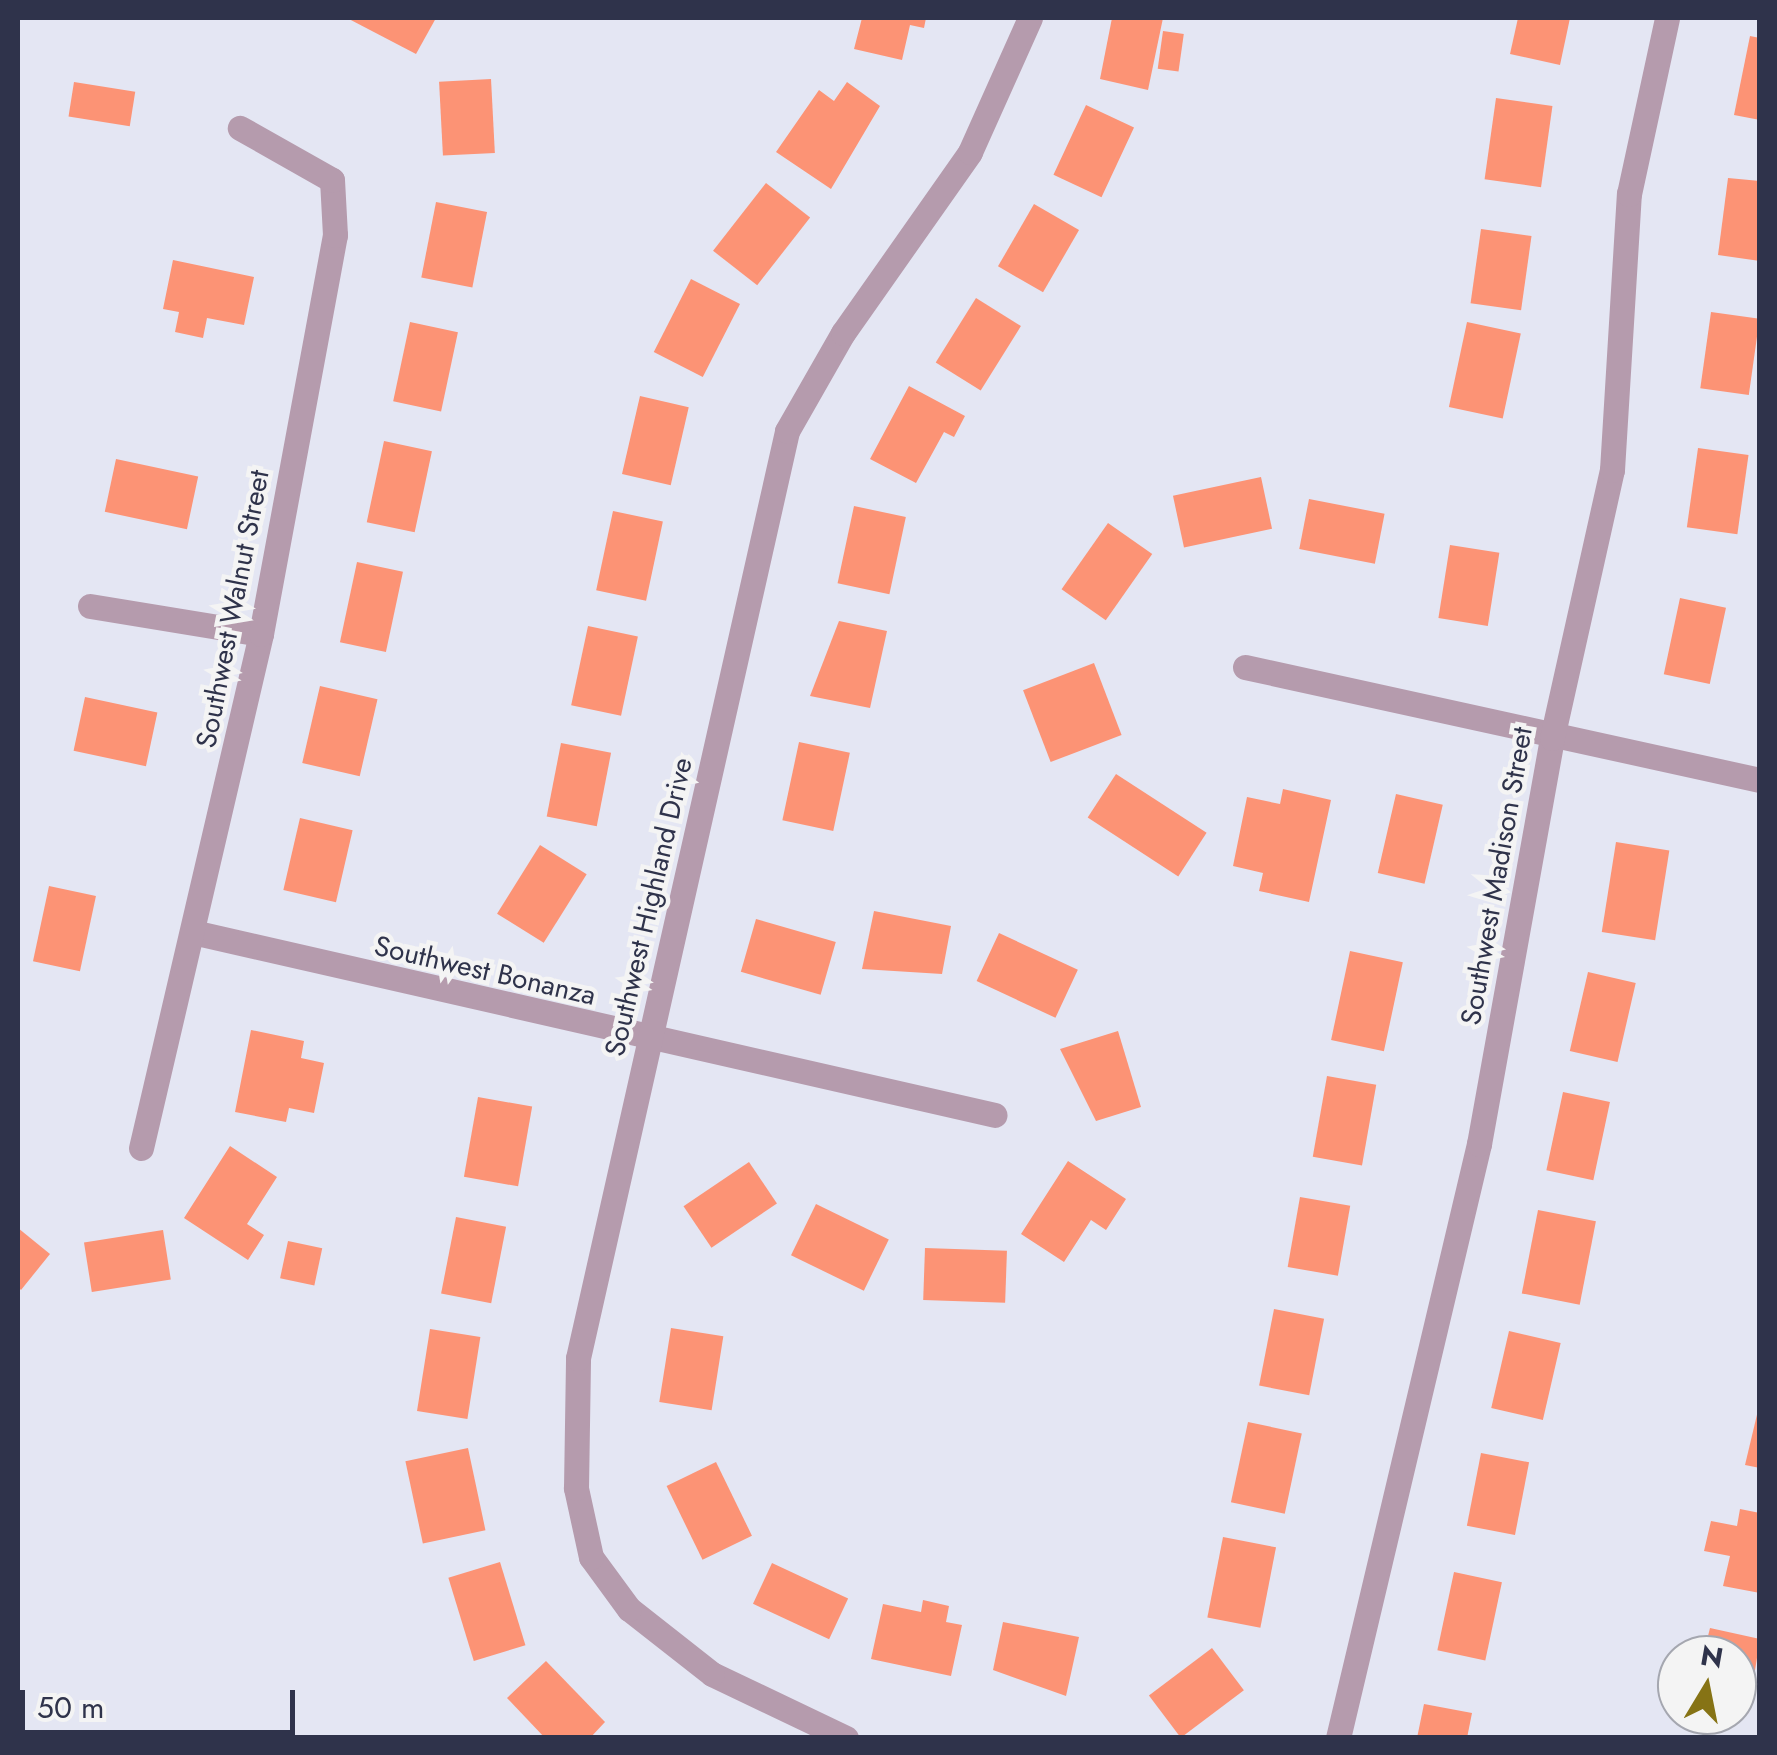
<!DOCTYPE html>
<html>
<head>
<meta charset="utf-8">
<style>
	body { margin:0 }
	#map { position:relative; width:1777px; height:1755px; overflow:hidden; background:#e4e6f3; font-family:Jost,sans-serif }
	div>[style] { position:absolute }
	.building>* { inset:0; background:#fc9375; transform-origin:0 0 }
	.minor>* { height:25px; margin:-12.5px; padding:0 12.5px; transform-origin:12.5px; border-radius:12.5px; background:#b59bad }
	span { translate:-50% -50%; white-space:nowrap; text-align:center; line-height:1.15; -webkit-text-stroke:9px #f4f4f4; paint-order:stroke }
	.street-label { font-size:28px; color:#2f334b }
	.frame { position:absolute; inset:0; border:20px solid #2f334b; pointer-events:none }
	.north { position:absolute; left:1657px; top:1635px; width:100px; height:100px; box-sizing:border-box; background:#f4f4f4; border:2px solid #a5a7b0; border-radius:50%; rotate:10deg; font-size:28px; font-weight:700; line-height:40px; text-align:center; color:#2f334b }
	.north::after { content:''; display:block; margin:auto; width:35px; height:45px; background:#867315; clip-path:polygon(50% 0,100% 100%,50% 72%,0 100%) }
	.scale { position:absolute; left:20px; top:1690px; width:275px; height:45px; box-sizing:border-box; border:5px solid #2f334b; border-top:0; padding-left:12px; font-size:30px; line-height:35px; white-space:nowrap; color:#2f334b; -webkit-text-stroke:8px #f4f4f4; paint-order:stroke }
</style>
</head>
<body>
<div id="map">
	<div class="building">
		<i style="clip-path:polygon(347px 18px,436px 18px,416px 54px)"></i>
		<i style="clip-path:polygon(862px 18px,926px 18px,924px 28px,910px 25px,902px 60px,854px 49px)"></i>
		<i style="clip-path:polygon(1112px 18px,1163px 18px,1148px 90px,1100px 79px)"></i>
		<i style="clip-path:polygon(1518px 18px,1570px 18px,1560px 65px,1510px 54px)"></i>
		<i style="left:1163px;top:31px;width:21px;height:38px;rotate:8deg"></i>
		<i style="clip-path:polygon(1750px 36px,1760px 38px,1760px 120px,1734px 115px)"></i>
		<i style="left:491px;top:79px;width:74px;height:52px;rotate:87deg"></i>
		<i style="left:74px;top:82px;width:62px;height:35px;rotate:9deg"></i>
		<i style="clip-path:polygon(847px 82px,880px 106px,831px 189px,776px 152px,819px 90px,834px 101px)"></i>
		<i style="left:1496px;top:98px;width:57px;height:82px;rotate:8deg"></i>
		<i style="left:1086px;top:105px;width:53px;height:77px;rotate:25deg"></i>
		<i style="clip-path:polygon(1728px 178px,1760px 181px,1760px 261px,1718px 255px)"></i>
		<i style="left:766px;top:183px;width:56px;height:86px;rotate:38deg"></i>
		<i style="left:436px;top:202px;width:52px;height:77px;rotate:11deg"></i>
		<i style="left:1034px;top:204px;width:52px;height:72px;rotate:30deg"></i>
		<i style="left:1481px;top:229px;width:51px;height:75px;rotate:8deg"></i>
		<i style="clip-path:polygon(173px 260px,254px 277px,244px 325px,207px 318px,203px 338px,175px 332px,179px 312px,163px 309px)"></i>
		<i style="left:691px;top:279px;width:55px;height:82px;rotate:27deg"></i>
		<i style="left:976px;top:298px;width:53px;height:76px;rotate:32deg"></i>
		<i style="left:1711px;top:312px;width:49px;height:77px;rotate:8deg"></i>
		<i style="left:410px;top:322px;width:49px;height:81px;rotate:12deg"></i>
		<i style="left:1467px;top:322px;width:55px;height:87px;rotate:12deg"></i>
		<i style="clip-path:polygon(909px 386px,965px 416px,954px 437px,944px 432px,916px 483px,870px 459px)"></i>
		<i style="left:640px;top:396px;width:50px;height:80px;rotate:13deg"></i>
		<i style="left:384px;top:441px;width:49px;height:83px;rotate:12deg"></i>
		<i style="left:1698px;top:448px;width:51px;height:80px;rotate:8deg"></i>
		<i style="left:116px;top:459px;width:84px;height:54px;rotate:12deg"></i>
		<i style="left:1261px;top:477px;width:53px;height:90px;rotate:78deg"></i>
		<i style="left:1309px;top:499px;width:77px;height:51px;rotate:11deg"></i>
		<i style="left:854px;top:506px;width:53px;height:79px;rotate:12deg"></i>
		<i style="left:613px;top:511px;width:51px;height:81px;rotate:12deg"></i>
		<i style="left:1108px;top:523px;width:54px;height:81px;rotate:35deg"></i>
		<i style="left:1450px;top:545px;width:50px;height:74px;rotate:9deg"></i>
		<i style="left:357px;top:562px;width:47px;height:82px;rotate:12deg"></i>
		<i style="left:1680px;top:598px;width:47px;height:78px;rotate:12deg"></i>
		<i style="clip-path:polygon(839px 621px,887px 631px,870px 708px,810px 696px)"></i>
		<i style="left:588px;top:626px;width:51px;height:81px;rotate:12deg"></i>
		<i style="left:1094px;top:663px;width:77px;height:76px;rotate:69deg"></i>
		<i style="left:320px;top:686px;width:59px;height:79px;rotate:13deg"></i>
		<i style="left:85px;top:697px;width:74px;height:55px;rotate:12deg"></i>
		<i style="left:799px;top:742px;width:52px;height:80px;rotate:12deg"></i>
		<i style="left:561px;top:743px;width:51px;height:75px;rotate:11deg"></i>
		<i style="left:1116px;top:774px;width:108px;height:52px;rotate:33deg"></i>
		<i style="clip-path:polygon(1283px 789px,1331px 800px,1309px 902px,1259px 891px,1263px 873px,1233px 866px,1247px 797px,1280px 804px)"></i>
		<i style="left:1396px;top:794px;width:48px;height:81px;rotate:13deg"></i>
		<i style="left:300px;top:818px;width:54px;height:74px;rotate:13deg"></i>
		<i style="left:1616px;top:842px;width:54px;height:91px;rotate:9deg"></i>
		<i style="left:540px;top:845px;width:55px;height:81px;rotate:32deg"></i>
		<i style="left:49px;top:886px;width:48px;height:77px;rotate:12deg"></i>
		<i style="clip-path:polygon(874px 911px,951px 926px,942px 974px,862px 969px)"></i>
		<i style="left:756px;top:919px;width:83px;height:55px;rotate:16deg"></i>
		<i style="left:999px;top:933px;width:87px;height:53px;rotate:25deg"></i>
		<i style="left:1350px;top:951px;width:54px;height:91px;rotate:12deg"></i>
		<i style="left:1588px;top:972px;width:49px;height:81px;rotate:13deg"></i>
		<i style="clip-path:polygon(251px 1030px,304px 1041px,301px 1058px,324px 1063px,314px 1113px,289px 1108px,286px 1122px,235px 1112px)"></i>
		<i style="clip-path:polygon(1118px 1031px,1141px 1107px,1096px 1121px,1060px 1049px)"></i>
		<i style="left:1327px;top:1076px;width:50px;height:82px;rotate:10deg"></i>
		<i style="left:1563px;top:1092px;width:48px;height:80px;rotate:12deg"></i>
		<i style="left:478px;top:1097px;width:55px;height:81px;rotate:10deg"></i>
		<i style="clip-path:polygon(230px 1146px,277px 1177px,247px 1224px,264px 1235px,248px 1260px,184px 1218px)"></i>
		<i style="clip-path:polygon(1068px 1161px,1126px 1199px,1106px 1230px,1091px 1220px,1064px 1262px,1021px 1234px)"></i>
		<i style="left:749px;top:1162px;width:50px;height:79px;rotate:56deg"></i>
		<i style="left:1300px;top:1197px;width:51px;height:71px;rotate:10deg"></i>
		<i style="left:816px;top:1204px;width:81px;height:57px;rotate:26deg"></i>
		<i style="left:1538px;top:1210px;width:59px;height:85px;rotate:11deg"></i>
		<i style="left:456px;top:1217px;width:51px;height:78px;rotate:11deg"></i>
		<i style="clip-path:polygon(18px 1228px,50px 1254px,21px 1290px,18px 1287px)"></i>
		<i style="left:163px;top:1230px;width:50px;height:80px;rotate:81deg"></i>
		<i style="left:288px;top:1241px;width:35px;height:38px;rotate:12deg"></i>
		<i style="left:925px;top:1248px;width:82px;height:52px;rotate:2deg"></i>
		<i style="left:1274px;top:1309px;width:51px;height:78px;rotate:11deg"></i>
		<i style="left:671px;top:1328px;width:53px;height:75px;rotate:9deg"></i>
		<i style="left:430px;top:1329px;width:51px;height:83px;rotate:9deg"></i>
		<i style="left:1509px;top:1331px;width:53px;height:79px;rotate:13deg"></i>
		<i style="clip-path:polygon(1760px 1402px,1760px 1468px,1745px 1465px)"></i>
		<i style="left:1248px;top:1422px;width:55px;height:82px;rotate:12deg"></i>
		<i style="left:468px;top:1448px;width:84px;height:64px;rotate:78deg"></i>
		<i style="left:1481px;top:1453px;width:49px;height:74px;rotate:11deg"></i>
		<i style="left:716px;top:1462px;width:82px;height:55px;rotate:64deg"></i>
		<i style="clip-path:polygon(1740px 1509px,1760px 1513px,1760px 1593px,1723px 1586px,1730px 1556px,1704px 1551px,1711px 1521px,1737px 1526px)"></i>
		<i style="left:1223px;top:1537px;width:54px;height:82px;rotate:11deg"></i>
		<i style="left:500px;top:1562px;width:87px;height:54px;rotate:73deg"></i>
		<i style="left:772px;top:1563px;width:84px;height:45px;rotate:25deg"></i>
		<i style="left:1454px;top:1572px;width:49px;height:80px;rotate:12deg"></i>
		<i style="clip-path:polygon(923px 1600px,949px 1606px,946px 1622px,962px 1625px,951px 1676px,871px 1659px,883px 1604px,921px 1612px)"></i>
		<i style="clip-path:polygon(1003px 1622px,1079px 1637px,1066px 1696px,993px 1670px)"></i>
		<i style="clip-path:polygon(1710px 1628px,1760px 1639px,1748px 1714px,1737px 1712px,1737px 1655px,1682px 1655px,1685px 1640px,1706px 1644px)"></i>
		<i style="left:1212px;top:1648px;width:53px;height:79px;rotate:53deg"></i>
		<i style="clip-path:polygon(546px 1661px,605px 1722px,590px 1738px,545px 1738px,507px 1698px)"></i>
		<i style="clip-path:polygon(1424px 1704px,1472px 1713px,1467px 1738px,1417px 1738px)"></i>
	</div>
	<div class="minor">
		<i style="left:90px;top:606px;width:173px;rotate:9.3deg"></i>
		<i style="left:1245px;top:667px;width:527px;rotate:12.38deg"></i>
		<i style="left:197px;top:933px;width:818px;rotate:12.85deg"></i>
		<i style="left:141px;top:1148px;width:528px;rotate:-76.86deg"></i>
		<i style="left:261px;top:634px;width:406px;rotate:-79.5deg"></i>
		<i style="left:335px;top:235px;width:55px;rotate:-93.1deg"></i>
		<i style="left:332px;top:180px;width:106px;rotate:-150.5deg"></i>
		<i style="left:846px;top:1738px;width:148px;rotate:-154.5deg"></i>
		<i style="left:712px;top:1674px;width:105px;rotate:-141.9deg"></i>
		<i style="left:629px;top:1609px;width:64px;rotate:-126.2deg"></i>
		<i style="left:591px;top:1557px;width:71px;rotate:-102.3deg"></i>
		<i style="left:576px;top:1488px;width:130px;rotate:-89.1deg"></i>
		<i style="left:578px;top:1358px;width:950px;rotate:-77.29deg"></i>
		<i style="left:787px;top:431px;width:113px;rotate:-60.3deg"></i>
		<i style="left:843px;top:333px;width:221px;rotate:-54.9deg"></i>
		<i style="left:970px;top:152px;width:147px;rotate:-65.9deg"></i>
		<i style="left:1338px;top:1738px;width:611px;rotate:-76.65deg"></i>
		<i style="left:1479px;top:1144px;width:413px;rotate:-79.8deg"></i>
		<i style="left:1552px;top:738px;width:275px;rotate:-77.4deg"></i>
		<i style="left:1612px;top:470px;width:277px;rotate:-86.5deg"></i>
		<i style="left:1629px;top:194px;width:180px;rotate:-77.8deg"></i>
	</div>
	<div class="street-label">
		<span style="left:233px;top:609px;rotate:-79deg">Southwest Walnut Street</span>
		<span style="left:1497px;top:876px;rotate:-80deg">Southwest Madison Street</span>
		<span style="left:649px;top:907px;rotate:-77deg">Southwest Highland Drive</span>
		<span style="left:485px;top:971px;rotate:13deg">Southwest Bonanza</span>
	</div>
	<div class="frame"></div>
	<div class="north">N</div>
	<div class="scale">50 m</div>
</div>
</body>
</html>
